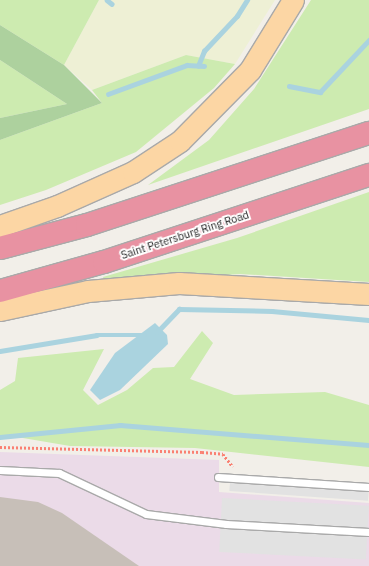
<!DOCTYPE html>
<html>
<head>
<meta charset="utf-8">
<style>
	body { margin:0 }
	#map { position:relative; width:369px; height:566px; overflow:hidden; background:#f2efe9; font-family:"IBM Plex Sans",sans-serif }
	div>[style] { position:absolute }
	.industrial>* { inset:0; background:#ebdbe8 }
	.farmland>* { inset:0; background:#eef0d5 }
	.grass>* { inset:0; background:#cdebb0 }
	.forest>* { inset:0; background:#add19e }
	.parking>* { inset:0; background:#e2e2e2; transform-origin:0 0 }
	.water>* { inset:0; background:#aad3df }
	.stream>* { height:4.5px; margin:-2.25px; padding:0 2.25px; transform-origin:2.25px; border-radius:2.25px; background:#aad3df }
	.building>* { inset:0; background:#c7bfb8 }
	.path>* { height:2.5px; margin-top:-1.25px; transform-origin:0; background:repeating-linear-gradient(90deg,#fa8072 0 2px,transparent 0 4px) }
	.roads { filter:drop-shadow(1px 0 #a9a9a9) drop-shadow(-1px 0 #a9a9a9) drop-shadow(0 1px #a9a9a9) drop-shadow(0 -1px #a9a9a9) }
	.service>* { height:7px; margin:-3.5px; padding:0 3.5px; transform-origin:3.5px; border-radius:3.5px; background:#fff }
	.primary>* { height:21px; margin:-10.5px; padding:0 10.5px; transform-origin:10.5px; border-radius:10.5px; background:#fcd6a4 }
	.motorway>* { height:22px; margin:-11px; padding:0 11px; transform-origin:11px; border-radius:11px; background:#e892a2 }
	span { translate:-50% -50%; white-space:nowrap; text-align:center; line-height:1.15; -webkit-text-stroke:4px #fff; paint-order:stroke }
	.street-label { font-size:11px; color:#222 }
</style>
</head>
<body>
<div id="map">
	<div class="industrial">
		<i style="clip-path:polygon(0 452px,219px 460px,219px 492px,369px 503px,369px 566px,0 566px)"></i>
	</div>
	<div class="farmland">
		<i style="clip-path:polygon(99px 0,275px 0,235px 64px,186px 55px,92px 90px,64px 65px)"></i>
	</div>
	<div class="grass">
		<i style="clip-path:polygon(0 0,99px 0,64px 65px,0 25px)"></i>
		<i style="clip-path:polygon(311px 0,369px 0,369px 109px,148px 185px,209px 140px,254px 89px)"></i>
		<i style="clip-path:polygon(186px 55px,235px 64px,214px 88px,136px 152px,46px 190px,0 205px,0 140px,102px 103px,92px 90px)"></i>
		<i style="clip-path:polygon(0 60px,67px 104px,0 118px)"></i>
		<i style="clip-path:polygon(369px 192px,369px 282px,240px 274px,105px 283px,103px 277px,237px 238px)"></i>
		<i style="clip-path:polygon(202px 331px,213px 343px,190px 379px,234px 395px,325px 392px,369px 405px,369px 467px,195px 448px,70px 446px,17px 437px,0 439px,0 390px,15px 381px,18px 358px,104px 349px,83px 390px,98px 405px,127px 390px,153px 368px,174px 367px)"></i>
	</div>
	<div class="forest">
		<i style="clip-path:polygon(0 25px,64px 65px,102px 103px,0 140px,0 118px,67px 104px,0 60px)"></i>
	</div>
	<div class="parking">
		<i style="left:230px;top:482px;width:139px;height:9px;rotate:4deg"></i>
		<i style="left:222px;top:498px;width:147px;height:54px;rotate:3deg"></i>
	</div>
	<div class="water">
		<i style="clip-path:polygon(155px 323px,167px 335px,168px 344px,120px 390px,100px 400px,90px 390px,115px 353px)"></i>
	</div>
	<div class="stream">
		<i style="left:107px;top:0;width:6px;rotate:39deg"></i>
		<i style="left:198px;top:66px;width:16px;rotate:-68deg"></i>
		<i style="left:204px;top:51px;width:48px;rotate:-46.7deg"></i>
		<i style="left:237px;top:16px;width:19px;rotate:-58deg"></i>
		<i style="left:289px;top:86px;width:32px;rotate:11deg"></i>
		<i style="left:320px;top:92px;width:71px;rotate:-46.7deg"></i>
		<i style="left:108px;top:94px;width:84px;rotate:-20.2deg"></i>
		<i style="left:187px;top:65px;width:17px;rotate:3deg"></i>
		<i style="left:157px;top:332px;width:32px;rotate:-46deg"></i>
		<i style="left:179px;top:309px;width:93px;rotate:1.2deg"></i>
		<i style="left:272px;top:311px;width:97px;rotate:5.3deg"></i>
		<i style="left:0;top:351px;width:98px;rotate:-9.4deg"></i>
		<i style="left:97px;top:335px;width:48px"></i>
		<i style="left:0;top:437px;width:121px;rotate:-5.7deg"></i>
		<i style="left:120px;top:425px;width:250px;rotate:4.6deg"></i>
	</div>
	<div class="building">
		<i style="clip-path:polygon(0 497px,38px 502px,62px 513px,139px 566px,0 566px)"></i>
	</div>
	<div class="path">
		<i style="left:0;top:447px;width:202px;rotate:1.4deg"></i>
		<i style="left:202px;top:452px;width:21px;rotate:5deg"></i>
		<i style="left:223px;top:454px;width:16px;rotate:52deg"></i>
	</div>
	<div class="roads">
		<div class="service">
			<i style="left:0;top:470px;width:59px;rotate:2.9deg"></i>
			<i style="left:59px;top:473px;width:96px;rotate:25.2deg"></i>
			<i style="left:146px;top:514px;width:81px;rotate:7.1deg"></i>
			<i style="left:226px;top:524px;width:143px;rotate:3.2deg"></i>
			<i style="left:218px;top:477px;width:151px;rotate:3.8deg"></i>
		</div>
		<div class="primary">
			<i style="left:0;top:226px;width:60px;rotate:-19.3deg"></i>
			<i style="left:57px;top:206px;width:83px;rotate:-24.1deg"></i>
			<i style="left:133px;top:172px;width:56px;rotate:-33.4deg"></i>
			<i style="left:180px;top:141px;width:100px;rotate:-45.4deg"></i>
			<i style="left:250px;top:70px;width:82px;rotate:-58.4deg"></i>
			<i style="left:0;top:310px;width:90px;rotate:-12.2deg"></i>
			<i style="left:88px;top:291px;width:91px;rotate:-5deg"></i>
			<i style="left:179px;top:283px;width:190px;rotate:3.3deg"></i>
		</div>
		<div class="motorway">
			<i style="left:0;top:248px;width:90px;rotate:-14.8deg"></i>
			<i style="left:87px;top:225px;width:297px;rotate:-18.1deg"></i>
			<i style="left:0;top:291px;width:108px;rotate:-15.6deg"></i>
			<i style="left:104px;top:262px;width:279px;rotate:-18.2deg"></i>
		</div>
	</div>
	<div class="street-label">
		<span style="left:185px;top:235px;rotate:-18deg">Saint Petersburg Ring Road</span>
	</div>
</div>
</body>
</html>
